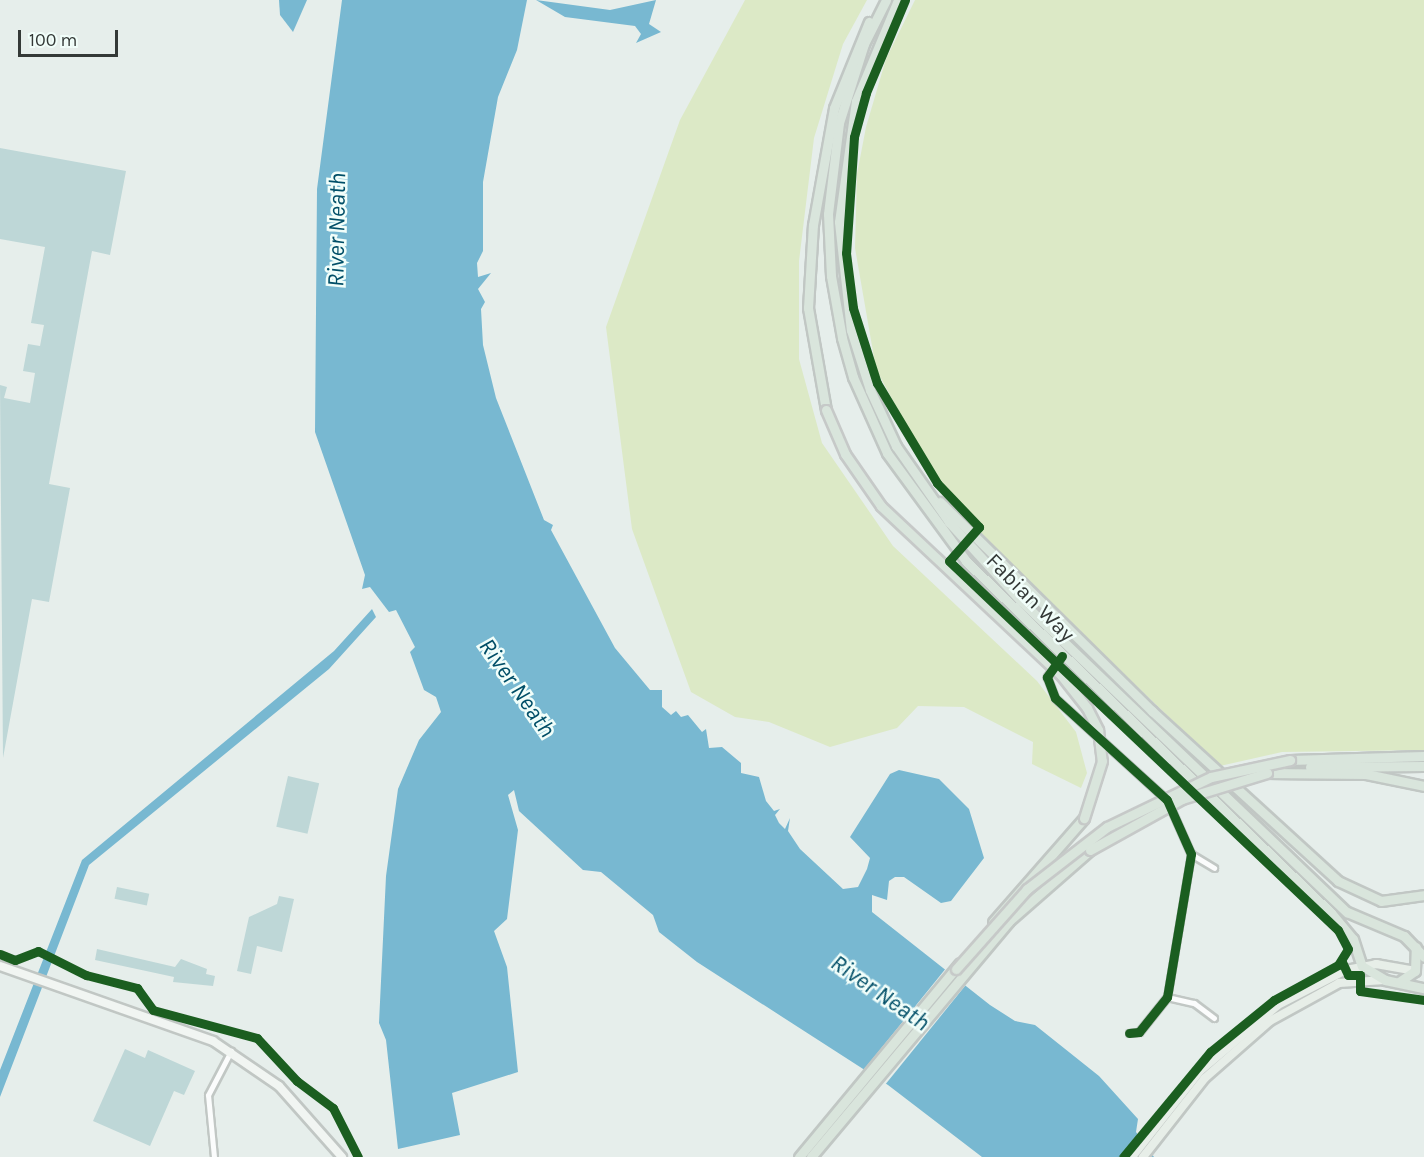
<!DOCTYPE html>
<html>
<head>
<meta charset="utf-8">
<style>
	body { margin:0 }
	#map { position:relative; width:1424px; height:1157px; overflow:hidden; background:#e6eeeb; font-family:Karla,sans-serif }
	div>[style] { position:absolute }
	.green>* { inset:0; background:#dce9c6 }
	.water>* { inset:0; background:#78b8d1 }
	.pier>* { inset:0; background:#e6eeeb; transform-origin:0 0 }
	.building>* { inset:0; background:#bed7d7; transform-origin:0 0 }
	.roads { filter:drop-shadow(2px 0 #c1c7c4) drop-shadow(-2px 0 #c1c7c4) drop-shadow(0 2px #c1c7c4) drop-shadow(0 -2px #c1c7c4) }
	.street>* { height:5px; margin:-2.5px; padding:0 2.5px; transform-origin:2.5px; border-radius:2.5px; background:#fbfcfc }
	.secondary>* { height:8px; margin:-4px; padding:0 4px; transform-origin:4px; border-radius:4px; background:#f1f5f2 }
	.primary>* { height:8px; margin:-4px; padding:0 4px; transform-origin:4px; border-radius:4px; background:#e7eee8 }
	.highway>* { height:9px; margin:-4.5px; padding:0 4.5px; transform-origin:4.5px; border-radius:4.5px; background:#d9e5dc }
	.bridges { filter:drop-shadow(2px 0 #c6c9c8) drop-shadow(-2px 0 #c6c9c8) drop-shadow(0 2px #c6c9c8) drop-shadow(0 -2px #c6c9c8) }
	.highway-bridge>* { height:9px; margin:-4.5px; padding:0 4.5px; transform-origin:4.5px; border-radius:4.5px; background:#d9e5dc }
	.cycleway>* { height:9px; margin:-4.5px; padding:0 4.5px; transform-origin:4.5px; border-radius:4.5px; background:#1b5e20 }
	span { translate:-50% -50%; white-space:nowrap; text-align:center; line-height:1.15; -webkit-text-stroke:5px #f1fefa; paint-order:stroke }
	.street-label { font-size:22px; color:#343937 }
	.water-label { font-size:24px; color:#004e67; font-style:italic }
	.scale { position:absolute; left:18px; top:30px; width:100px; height:27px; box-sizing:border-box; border:3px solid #343937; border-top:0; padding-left:8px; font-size:18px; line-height:21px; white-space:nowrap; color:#343937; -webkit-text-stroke:4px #f1fefa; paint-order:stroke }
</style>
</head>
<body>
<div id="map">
	<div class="green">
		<i style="clip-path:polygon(745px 0,867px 0,843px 44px,814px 138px,799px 261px,799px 359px,822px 443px,893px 546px,1037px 681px,1076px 732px,1087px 773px,1081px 788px,1032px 764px,1033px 742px,964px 707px,918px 706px,897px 728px,830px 747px,769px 722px,735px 717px,691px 692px,632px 529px,606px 327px,680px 120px)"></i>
		<i style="clip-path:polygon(915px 0,1424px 0,1424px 750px,1282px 752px,1220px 766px,981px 537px,934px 477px,876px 369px,855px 248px,857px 174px,866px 127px,886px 59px)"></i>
	</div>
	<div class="water">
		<i style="clip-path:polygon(279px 0,307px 0,293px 32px,280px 15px)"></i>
		<i style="clip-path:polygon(342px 0,527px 0,517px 50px,498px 97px,483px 182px,483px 251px,477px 263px,478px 277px,491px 273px,478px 289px,485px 302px,481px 309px,483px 345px,496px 398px,544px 520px,553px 525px,551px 530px,615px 648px,650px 690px,662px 690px,662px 707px,671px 715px,676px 711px,681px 717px,688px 715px,702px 732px,706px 729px,709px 748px,722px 747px,741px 763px,741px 773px,759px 777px,766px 801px,774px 811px,780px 809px,775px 815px,779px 823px,785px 829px,790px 818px,788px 831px,800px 849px,843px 889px,858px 887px,867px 869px,870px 858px,850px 837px,890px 774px,899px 770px,939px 779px,969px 809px,984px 858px,951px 901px,941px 903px,904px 877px,895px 877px,889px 881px,887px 900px,872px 895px,872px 912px,990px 1005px,1015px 1021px,1035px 1025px,1099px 1076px,1138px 1119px,1136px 1132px,1154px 1157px,982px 1157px,888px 1085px,697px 962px,659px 932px,653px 915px,601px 872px,583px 870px,519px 811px,514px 790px,508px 795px,518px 830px,507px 919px,494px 931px,507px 967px,518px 1072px,452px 1093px,460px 1135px,398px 1149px,386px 1040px,379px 1023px,386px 876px,398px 789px,419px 740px,441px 712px,436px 697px,424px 690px,410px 652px,415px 647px,396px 610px,389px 612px,370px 587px,362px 589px,365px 575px,315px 432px,317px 189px)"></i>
		<i style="clip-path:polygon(536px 0,610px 10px,656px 0,649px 24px,661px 32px,636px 43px,641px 34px,635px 26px,565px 17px)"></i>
		<i style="clip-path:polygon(372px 609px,376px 617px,329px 669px,89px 865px,0 1097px,0 1070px,82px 860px,334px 651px)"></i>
	</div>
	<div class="pier">
		<i style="left:947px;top:967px;width:26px;height:134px;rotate:39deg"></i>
	</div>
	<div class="building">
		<i style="clip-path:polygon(0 148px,126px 171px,110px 255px,92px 251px,49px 484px,70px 488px,49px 602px,32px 599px,3px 758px,0 385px,7px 387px,4px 398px,30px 403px,35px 373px,23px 371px,28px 344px,40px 346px,44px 325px,31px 323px,45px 247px,0 239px)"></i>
		<i style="left:288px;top:776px;width:32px;height:52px;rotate:13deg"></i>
		<i style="left:117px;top:887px;width:33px;height:12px;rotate:12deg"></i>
		<i style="clip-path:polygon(279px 896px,294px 899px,282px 952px,257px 946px,251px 974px,237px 971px,249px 917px,277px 904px)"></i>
		<i style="clip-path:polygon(97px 949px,175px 967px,181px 959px,207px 969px,206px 974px,215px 976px,213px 986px,173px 982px,174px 977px,95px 960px)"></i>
		<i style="clip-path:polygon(125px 1049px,145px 1058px,148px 1050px,195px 1071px,184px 1095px,174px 1091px,150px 1146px,93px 1121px)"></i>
	</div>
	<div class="roads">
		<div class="street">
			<i style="left:1062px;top:656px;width:26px;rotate:126deg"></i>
			<i style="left:1047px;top:677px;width:22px;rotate:69deg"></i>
			<i style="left:1055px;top:698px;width:151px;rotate:42.3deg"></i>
			<i style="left:1167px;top:800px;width:59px;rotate:66deg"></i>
			<i style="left:1191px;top:854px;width:145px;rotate:99.5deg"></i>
			<i style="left:1167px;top:997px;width:45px;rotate:128.7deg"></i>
			<i style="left:1139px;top:1032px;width:10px;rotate:174deg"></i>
			<i style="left:1191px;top:854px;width:27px;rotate:31deg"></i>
			<i style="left:1167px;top:997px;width:28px;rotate:13deg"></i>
			<i style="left:1194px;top:1003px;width:25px;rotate:37deg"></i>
			<i style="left:214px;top:1157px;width:62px;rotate:-95.5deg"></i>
			<i style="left:208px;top:1095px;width:50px;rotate:-62.4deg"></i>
		</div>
		<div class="secondary">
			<i style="left:0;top:966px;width:226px;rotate:19.4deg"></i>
			<i style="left:213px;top:1041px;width:80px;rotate:34.3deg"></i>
			<i style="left:279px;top:1086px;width:95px;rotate:48.4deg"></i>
		</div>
		<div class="primary">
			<i style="left:1132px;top:1157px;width:110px;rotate:-51.7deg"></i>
			<i style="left:1200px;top:1071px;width:102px;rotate:-40.2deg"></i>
			<i style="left:1278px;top:1005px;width:76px;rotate:-27.2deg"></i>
			<i style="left:1346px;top:970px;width:31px;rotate:-11deg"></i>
			<i style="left:1376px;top:964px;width:40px;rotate:10deg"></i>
			<i style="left:1143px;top:1157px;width:100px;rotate:-51.9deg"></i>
			<i style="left:1205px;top:1078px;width:86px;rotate:-41.2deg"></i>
			<i style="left:1270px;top:1021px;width:79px;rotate:-28.8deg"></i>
			<i style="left:1339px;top:983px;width:46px;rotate:-3.7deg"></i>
		</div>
		<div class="highway">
			<i style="left:886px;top:0;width:49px;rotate:116.6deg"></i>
			<i style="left:864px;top:44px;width:83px;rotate:107.6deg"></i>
			<i style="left:839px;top:123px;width:92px;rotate:96.9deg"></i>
			<i style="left:828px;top:214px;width:62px;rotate:87.2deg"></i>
			<i style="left:831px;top:276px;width:63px;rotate:79.9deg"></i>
			<i style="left:842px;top:338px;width:41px;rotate:74.2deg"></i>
			<i style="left:853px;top:377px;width:83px;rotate:65.9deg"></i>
			<i style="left:887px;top:453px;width:134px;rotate:53.8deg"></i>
			<i style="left:966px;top:561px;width:507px;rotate:43.96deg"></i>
			<i style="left:1331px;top:913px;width:34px;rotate:50deg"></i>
			<i style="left:1353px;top:939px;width:28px;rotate:72deg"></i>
			<i style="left:1362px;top:966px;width:27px;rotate:31deg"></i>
			<i style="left:1385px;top:980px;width:40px;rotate:12deg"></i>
			<i style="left:898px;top:0;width:109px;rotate:112.6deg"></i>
			<i style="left:856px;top:101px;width:122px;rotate:98deg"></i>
			<i style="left:839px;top:222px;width:109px;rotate:83.7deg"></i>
			<i style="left:851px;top:330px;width:63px;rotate:72.4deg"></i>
			<i style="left:870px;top:390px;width:62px;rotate:65.1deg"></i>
			<i style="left:896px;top:446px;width:93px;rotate:55.1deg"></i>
			<i style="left:949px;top:522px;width:107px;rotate:47.7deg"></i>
			<i style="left:1021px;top:601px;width:451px;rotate:43.7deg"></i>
			<i style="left:1347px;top:912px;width:62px;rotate:22.8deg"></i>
			<i style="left:1404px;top:936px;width:29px;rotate:46deg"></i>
			<i style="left:826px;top:410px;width:104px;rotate:-100deg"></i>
			<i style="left:808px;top:308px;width:83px;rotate:-86.6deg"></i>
			<i style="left:813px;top:225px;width:119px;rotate:-79.8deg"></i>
			<i style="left:834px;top:108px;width:93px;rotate:-67.9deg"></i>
			<i style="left:940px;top:502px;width:298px;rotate:44.6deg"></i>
			<i style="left:1152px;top:711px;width:252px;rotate:42.4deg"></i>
			<i style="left:1338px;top:881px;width:47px;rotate:24.9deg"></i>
			<i style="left:1381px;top:901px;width:43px;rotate:-7.9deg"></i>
			<i style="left:1290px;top:760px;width:134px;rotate:-1.7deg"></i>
			<i style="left:1310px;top:767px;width:114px;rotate:-0.5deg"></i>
			<i style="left:1267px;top:773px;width:99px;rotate:0.6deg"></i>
			<i style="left:1366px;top:774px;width:59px;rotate:11.7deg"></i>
			<i style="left:993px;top:922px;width:138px;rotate:-48.8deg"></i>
			<i style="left:1399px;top:982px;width:19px;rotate:-35deg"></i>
			<i style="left:1415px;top:971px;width:24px;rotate:-88deg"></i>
			<i style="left:799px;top:1157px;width:252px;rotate:-50.3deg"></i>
			<i style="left:811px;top:1157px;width:308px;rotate:-50deg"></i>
			<i style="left:1009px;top:921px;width:108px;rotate:-41.2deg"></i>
		</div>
	</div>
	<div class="bridges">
		<div class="highway-bridge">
			<i style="left:826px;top:410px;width:48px;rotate:66.6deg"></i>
			<i style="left:845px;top:454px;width:63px;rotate:55.3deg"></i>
			<i style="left:881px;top:506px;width:247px;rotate:43.2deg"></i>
			<i style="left:1061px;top:675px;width:42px;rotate:51.8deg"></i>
			<i style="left:1087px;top:708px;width:25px;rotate:63deg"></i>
			<i style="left:1098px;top:730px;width:31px;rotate:83deg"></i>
			<i style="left:1102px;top:761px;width:60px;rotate:107.5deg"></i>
			<i style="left:1090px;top:850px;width:105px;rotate:-29deg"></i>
			<i style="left:1182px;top:799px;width:89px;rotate:-17deg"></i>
			<i style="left:956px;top:969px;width:107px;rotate:-48.4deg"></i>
			<i style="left:1027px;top:889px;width:101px;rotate:-37.8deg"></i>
			<i style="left:1107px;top:827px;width:115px;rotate:-25.7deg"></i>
			<i style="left:1211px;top:777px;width:81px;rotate:-12.1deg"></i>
		</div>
	</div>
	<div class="cycleway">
		<i style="left:905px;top:0;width:101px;rotate:112.8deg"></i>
		<i style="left:866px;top:93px;width:46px;rotate:105.3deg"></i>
		<i style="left:854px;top:137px;width:116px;rotate:93.9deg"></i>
		<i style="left:846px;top:253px;width:55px;rotate:82.7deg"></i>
		<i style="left:853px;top:308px;width:79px;rotate:72.3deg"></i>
		<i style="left:877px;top:383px;width:117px;rotate:59deg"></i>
		<i style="left:937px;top:483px;width:61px;rotate:46.3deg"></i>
		<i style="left:979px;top:527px;width:45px;rotate:131.4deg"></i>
		<i style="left:949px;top:561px;width:536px;rotate:43.49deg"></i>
		<i style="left:1338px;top:930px;width:21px;rotate:62deg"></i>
		<i style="left:1348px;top:949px;width:19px;rotate:122deg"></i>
		<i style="left:1338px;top:965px;width:73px;rotate:151.3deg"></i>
		<i style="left:1274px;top:1000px;width:82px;rotate:140.9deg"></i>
		<i style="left:1210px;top:1052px;width:136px;rotate:129.6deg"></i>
		<i style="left:1062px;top:656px;width:26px;rotate:126deg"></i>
		<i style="left:1047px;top:677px;width:22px;rotate:69deg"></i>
		<i style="left:1055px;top:698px;width:151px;rotate:42.3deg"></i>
		<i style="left:1167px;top:800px;width:59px;rotate:66deg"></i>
		<i style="left:1191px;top:854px;width:145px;rotate:99.5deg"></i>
		<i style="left:1167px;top:997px;width:45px;rotate:128.7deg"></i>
		<i style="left:1139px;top:1032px;width:10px;rotate:174deg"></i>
		<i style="left:0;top:954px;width:16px;rotate:22deg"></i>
		<i style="left:15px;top:960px;width:25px;rotate:-21deg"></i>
		<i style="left:38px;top:951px;width:54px;rotate:26.6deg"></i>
		<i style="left:86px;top:975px;width:53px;rotate:14.3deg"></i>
		<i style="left:137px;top:988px;width:27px;rotate:54deg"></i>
		<i style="left:153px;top:1010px;width:108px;rotate:15.1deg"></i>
		<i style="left:257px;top:1038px;width:59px;rotate:47.1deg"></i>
		<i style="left:297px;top:1081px;width:45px;rotate:36.9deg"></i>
		<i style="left:333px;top:1108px;width:55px;rotate:63deg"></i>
		<i style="left:1342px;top:962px;width:14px;rotate:65deg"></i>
		<i style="left:1348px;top:975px;width:12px"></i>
		<i style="left:1360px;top:975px;width:16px;rotate:90deg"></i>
		<i style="left:1360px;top:991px;width:65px;rotate:8deg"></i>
	</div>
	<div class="street-label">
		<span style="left:1030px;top:598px;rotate:45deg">Fabian Way</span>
	</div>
	<div class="water-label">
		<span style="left:337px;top:230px;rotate:-89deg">River Neath</span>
		<span style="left:517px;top:688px;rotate:55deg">River Neath</span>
		<span style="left:880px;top:993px;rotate:35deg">River Neath</span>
	</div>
	<div class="scale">100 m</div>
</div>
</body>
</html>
